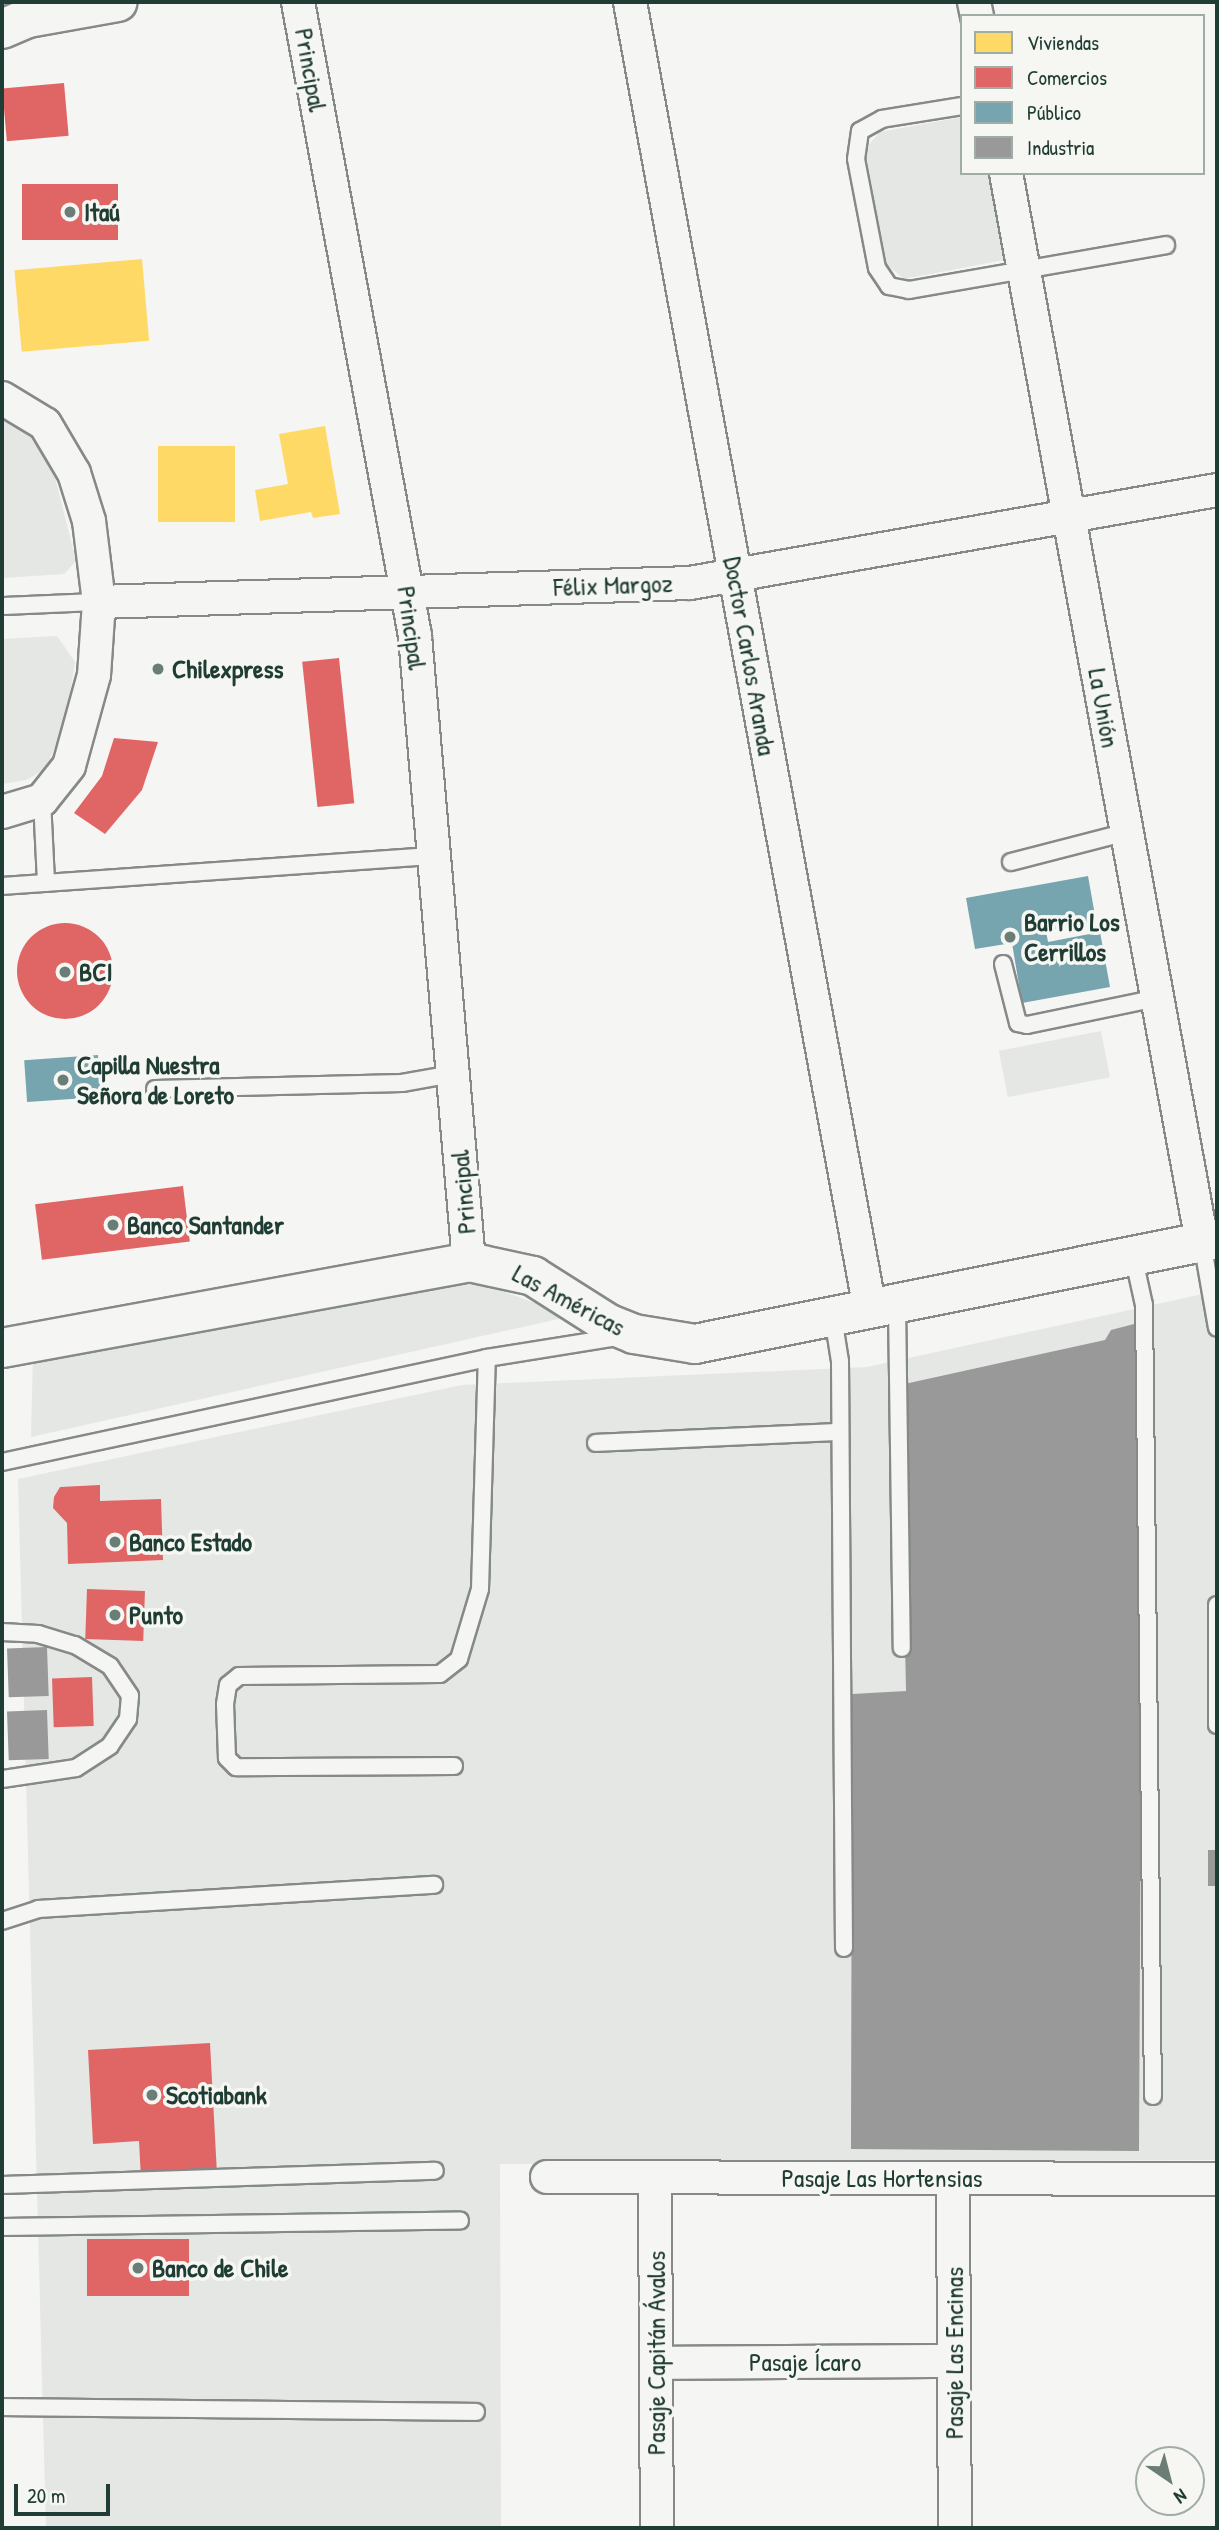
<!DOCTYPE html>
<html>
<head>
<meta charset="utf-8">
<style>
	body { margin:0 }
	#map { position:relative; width:1219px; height:2530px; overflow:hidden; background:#f5f5f3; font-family:"Patrick Hand",sans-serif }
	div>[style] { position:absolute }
	.built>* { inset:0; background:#e5e7e4 }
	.green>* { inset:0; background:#e4e7e3; transform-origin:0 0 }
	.homes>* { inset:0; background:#ffd966; transform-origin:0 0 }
	.shops>* { inset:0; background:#e06666; transform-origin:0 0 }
	.round { border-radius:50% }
	.public>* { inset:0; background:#76a5af; transform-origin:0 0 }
	.industry>* { inset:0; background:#999; transform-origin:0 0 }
	.roads { filter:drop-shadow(2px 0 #858a88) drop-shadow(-2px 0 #858a88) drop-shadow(0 2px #858a88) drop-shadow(0 -2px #858a88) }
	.service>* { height:16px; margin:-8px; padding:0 8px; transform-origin:8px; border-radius:8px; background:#f5f5f3 }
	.minor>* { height:32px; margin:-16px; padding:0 16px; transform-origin:16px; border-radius:16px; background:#f5f5f3 }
	.tertiary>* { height:38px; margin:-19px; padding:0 19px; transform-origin:19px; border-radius:19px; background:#f5f5f3 }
	.dots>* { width:19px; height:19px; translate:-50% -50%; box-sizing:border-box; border:4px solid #f6f6f2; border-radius:50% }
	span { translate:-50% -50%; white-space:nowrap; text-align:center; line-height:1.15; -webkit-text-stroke:7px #f6f6f2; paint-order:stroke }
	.street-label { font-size:26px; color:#1f3d34 }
	.poi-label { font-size:26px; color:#1f3d34; font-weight:700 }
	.left { translate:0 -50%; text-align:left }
	.frame { position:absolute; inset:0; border:4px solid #1f3d34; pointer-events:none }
	.legend { position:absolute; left:960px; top:14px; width:245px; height:161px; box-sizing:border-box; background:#f6f6f2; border:2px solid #a0aca6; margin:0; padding:9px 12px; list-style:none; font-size:21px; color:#1f3d34 }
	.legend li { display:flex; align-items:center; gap:14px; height:35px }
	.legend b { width:35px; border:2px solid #a0aca6 }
	.north { position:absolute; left:1135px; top:2446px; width:70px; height:70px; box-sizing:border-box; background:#f6f6f2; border:2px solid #a0aca6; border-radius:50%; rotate:145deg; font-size:19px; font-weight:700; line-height:28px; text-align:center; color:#1f3d34 }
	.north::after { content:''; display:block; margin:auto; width:24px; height:32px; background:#6a7d77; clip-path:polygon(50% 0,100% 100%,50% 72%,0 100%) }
	.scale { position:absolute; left:14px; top:2484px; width:96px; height:32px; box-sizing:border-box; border:4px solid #1f3d34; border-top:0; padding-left:9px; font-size:21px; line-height:24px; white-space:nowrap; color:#1f3d34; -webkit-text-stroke:5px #f6f6f2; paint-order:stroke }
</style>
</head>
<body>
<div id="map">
	<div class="built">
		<i style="clip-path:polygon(1217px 1291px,1217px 2160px,500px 2164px,501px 2528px,46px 2528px,18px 1479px,462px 1385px,867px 1367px)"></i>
	</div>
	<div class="green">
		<i style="clip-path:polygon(962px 117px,962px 173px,994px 173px,1009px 259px,904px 279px,886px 264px,865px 149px,880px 132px)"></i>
		<i style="clip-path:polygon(17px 421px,47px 445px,76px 561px,64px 574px,2px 578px,2px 422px)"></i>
		<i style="clip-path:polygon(57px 636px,75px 662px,66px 719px,46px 769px,26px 780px,2px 784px,2px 639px)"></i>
		<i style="left:1101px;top:1031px;width:47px;height:104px;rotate:79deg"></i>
		<i style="clip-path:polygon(457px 1275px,572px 1316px,31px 1437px,33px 1356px)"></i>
	</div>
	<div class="homes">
		<i style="left:142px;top:259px;width:82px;height:128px;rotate:85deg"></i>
		<i style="clip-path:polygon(325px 426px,340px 514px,313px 518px,311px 512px,260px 521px,255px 490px,288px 484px,279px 434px)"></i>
		<i style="left:158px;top:446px;width:77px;height:76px"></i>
	</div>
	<div class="shops">
		<i style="left:64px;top:83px;width:53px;height:62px;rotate:85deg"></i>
		<i style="left:22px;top:184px;width:96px;height:56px"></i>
		<i style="left:339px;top:658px;width:146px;height:37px;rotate:84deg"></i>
		<i style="clip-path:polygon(114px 738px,158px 742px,142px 790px,105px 834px,74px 813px,102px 776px)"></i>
		<i class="round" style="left:17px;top:923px;width:96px;height:96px"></i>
		<i style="left:183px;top:1186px;width:56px;height:149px;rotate:83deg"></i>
		<i style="clip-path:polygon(100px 1485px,100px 1501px,161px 1499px,163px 1560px,68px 1564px,67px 1523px,53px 1508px,54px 1497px,60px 1487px)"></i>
		<i style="left:87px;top:1589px;width:58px;height:50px;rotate:2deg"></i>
		<i style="left:92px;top:1677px;width:49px;height:40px;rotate:88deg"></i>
		<i style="clip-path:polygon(210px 2043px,217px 2174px,141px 2179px,139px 2141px,93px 2144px,88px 2050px)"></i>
		<i style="left:189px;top:2239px;width:57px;height:102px;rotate:90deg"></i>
	</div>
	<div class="public">
		<i style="clip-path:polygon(1088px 876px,1096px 921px,1046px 931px,1048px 942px,1100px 932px,1110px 987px,1022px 1003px,1012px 943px,975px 949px,966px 898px)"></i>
		<i style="left:98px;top:1055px;width:42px;height:74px;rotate:86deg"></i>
	</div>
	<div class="industry">
		<i style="clip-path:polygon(1134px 1324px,1135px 1346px,1143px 1344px,1139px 2151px,851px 2149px,852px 1694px,906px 1691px,900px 1385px,1105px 1340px,1111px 1330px)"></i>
		<i style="left:47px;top:1647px;width:49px;height:40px;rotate:88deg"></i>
		<i style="left:47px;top:1710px;width:49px;height:40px;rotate:88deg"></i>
		<i style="left:1208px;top:1850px;width:9px;height:36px"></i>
	</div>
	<div class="roads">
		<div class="service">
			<i style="left:962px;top:106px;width:81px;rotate:170.8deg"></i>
			<i style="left:882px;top:119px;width:25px;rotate:151deg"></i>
			<i style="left:860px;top:131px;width:28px;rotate:98deg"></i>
			<i style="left:856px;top:159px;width:111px;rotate:79.1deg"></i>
			<i style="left:877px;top:268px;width:22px;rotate:56deg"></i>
			<i style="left:889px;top:286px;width:20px;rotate:11deg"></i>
			<i style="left:909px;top:290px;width:261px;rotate:-9.9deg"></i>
			<i style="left:2px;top:606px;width:97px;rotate:-2.4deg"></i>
			<i style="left:42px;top:800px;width:83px;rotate:87.2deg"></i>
			<i style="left:1011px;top:862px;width:120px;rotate:-14.5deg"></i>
			<i style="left:2px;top:886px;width:433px;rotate:-4deg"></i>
			<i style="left:1003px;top:964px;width:61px;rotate:75.7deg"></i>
			<i style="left:1018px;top:1023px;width:9px;rotate:13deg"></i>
			<i style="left:1027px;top:1025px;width:133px;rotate:-11.7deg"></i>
			<i style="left:155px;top:1089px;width:247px;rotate:-1.4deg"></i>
			<i style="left:402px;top:1083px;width:52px;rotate:-10deg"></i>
			<i style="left:1202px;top:1242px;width:87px;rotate:80.1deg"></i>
			<i style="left:1133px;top:1255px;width:51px;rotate:77.6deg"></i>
			<i style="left:1144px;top:1305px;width:791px;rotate:89.35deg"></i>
			<i style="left:897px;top:1305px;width:343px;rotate:89.2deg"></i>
			<i style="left:833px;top:1317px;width:45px;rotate:81deg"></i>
			<i style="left:840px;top:1361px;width:587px;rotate:89.61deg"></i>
			<i style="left:596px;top:1443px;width:244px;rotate:-2.6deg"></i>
			<i style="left:2px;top:1462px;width:496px;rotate:-12.1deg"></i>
			<i style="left:487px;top:1358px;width:133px;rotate:-9.1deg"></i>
			<i style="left:1217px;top:1605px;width:120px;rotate:90deg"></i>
			<i style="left:2px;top:1632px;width:36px;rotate:3deg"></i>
			<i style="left:38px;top:1634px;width:39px;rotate:17deg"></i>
			<i style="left:75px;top:1645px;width:41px;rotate:31deg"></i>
			<i style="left:110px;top:1666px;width:36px;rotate:56deg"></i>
			<i style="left:130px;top:1696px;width:23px;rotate:95deg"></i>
			<i style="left:128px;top:1719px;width:32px;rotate:124deg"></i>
			<i style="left:110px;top:1746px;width:40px;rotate:147.1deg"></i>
			<i style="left:76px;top:1768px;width:75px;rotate:171.5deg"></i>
			<i style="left:454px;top:1766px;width:218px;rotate:179.7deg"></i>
			<i style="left:236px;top:1767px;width:13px;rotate:-135deg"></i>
			<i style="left:227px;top:1758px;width:54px;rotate:-92.1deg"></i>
			<i style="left:225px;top:1704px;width:19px;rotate:-81deg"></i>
			<i style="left:228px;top:1685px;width:14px;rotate:-39deg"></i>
			<i style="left:239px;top:1676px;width:201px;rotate:-0.6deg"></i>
			<i style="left:440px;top:1674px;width:24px;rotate:-38deg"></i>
			<i style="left:459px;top:1659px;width:73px;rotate:-73.3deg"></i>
			<i style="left:480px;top:1589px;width:231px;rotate:-88.3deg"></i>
			<i style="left:2px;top:1921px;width:38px;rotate:-18deg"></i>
			<i style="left:38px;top:1909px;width:397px;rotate:-3.5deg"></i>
			<i style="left:2px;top:2185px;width:433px;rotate:-1.9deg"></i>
			<i style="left:2px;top:2227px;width:458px;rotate:-0.8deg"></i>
			<i style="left:2px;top:2407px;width:474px;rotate:0.6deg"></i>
		</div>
		<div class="minor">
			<i style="left:298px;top:2px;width:645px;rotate:79.54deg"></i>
			<i style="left:415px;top:636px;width:628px;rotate:85.07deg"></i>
			<i style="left:630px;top:2px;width:1330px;rotate:79.6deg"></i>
			<i style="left:974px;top:2px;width:14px;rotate:78deg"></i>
			<i style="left:1006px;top:173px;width:1087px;rotate:79.61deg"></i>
			<i style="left:2px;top:398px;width:50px;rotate:31.2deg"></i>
			<i style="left:45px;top:424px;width:57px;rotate:59.4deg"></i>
			<i style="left:74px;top:473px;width:50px;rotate:72.6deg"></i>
			<i style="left:89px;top:521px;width:82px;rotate:83deg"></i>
			<i style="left:99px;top:602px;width:73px;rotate:93.9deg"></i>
			<i style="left:94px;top:675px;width:94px;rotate:105.4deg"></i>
			<i style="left:69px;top:766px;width:43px;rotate:128.5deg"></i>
			<i style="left:42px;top:800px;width:42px;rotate:163.3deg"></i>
			<i style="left:99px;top:602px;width:591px;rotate:-1.84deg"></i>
			<i style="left:690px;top:583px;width:535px;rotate:-10.01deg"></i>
			<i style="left:547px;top:2177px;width:670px;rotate:0.17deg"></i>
			<i style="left:655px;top:2177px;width:351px;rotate:89.7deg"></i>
			<i style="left:953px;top:2178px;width:350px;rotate:89.7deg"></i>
			<i style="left:656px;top:2363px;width:298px;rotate:-0.4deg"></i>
		</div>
		<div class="tertiary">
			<i style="left:2px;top:29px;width:28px;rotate:-23deg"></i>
			<i style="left:28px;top:18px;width:91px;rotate:-10.1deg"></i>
			<i style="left:2px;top:1348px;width:475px;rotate:-10.4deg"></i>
			<i style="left:469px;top:1262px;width:66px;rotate:12.3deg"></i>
			<i style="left:533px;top:1276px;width:88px;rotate:32.4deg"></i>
			<i style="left:607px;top:1323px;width:29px;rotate:22deg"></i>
			<i style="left:634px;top:1334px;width:62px;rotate:9.3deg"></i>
			<i style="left:695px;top:1344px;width:532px;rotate:-11.37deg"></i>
		</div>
	</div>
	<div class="dots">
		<i style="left:70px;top:212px;background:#6a7d77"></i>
		<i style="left:158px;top:669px;background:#6a7d77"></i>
		<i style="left:1010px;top:937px;background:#6a7d77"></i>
		<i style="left:65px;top:972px;background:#6a7d77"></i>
		<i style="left:63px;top:1080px;background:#6a7d77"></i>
		<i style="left:113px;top:1225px;background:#6a7d77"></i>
		<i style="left:115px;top:1542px;background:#6a7d77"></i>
		<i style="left:115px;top:1615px;background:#6a7d77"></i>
		<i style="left:152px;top:2095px;background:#6a7d77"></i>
		<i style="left:138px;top:2268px;background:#6a7d77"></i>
	</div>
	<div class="street-label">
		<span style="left:311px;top:70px;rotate:80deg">Principal</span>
		<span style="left:613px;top:585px;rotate:-2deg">Félix Margoz</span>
		<span style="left:412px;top:628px;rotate:82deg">Principal</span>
		<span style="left:750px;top:656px;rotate:80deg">Doctor Carlos Aranda</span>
		<span style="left:1104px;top:708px;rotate:80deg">La Unión</span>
		<span style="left:463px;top:1192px;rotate:-95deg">Principal</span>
		<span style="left:569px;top:1300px;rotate:28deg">Las Américas</span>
		<span style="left:882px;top:2178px">Pasaje Las Hortensias</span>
		<span style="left:656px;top:2353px;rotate:-90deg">Pasaje Capitán Ávalos</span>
		<span style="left:954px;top:2353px;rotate:-90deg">Pasaje Las Encinas</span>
		<span style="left:805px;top:2362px">Pasaje Ícaro</span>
	</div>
	<div class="poi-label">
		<span class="left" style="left:84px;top:212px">Itaú</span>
		<span class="left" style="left:172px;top:669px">Chilexpress</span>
		<span class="left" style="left:1024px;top:937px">Barrio Los<br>Cerrillos</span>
		<span class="left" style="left:79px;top:972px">BCI</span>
		<span class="left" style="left:77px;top:1080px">Capilla Nuestra<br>Señora de Loreto</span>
		<span class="left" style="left:127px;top:1225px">Banco Santander</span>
		<span class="left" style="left:129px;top:1542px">Banco Estado</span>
		<span class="left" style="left:129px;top:1615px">Punto</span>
		<span class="left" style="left:166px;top:2095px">Scotiabank</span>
		<span class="left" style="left:152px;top:2268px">Banco de Chile</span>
	</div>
	<div class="frame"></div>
	<ul class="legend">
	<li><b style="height:19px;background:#ffd966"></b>Viviendas</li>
	<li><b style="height:19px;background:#e06666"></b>Comercios</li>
	<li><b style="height:19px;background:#76a5af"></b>Público</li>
	<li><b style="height:19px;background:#999"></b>Industria</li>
	</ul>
	<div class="north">N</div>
	<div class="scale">20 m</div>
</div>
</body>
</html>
